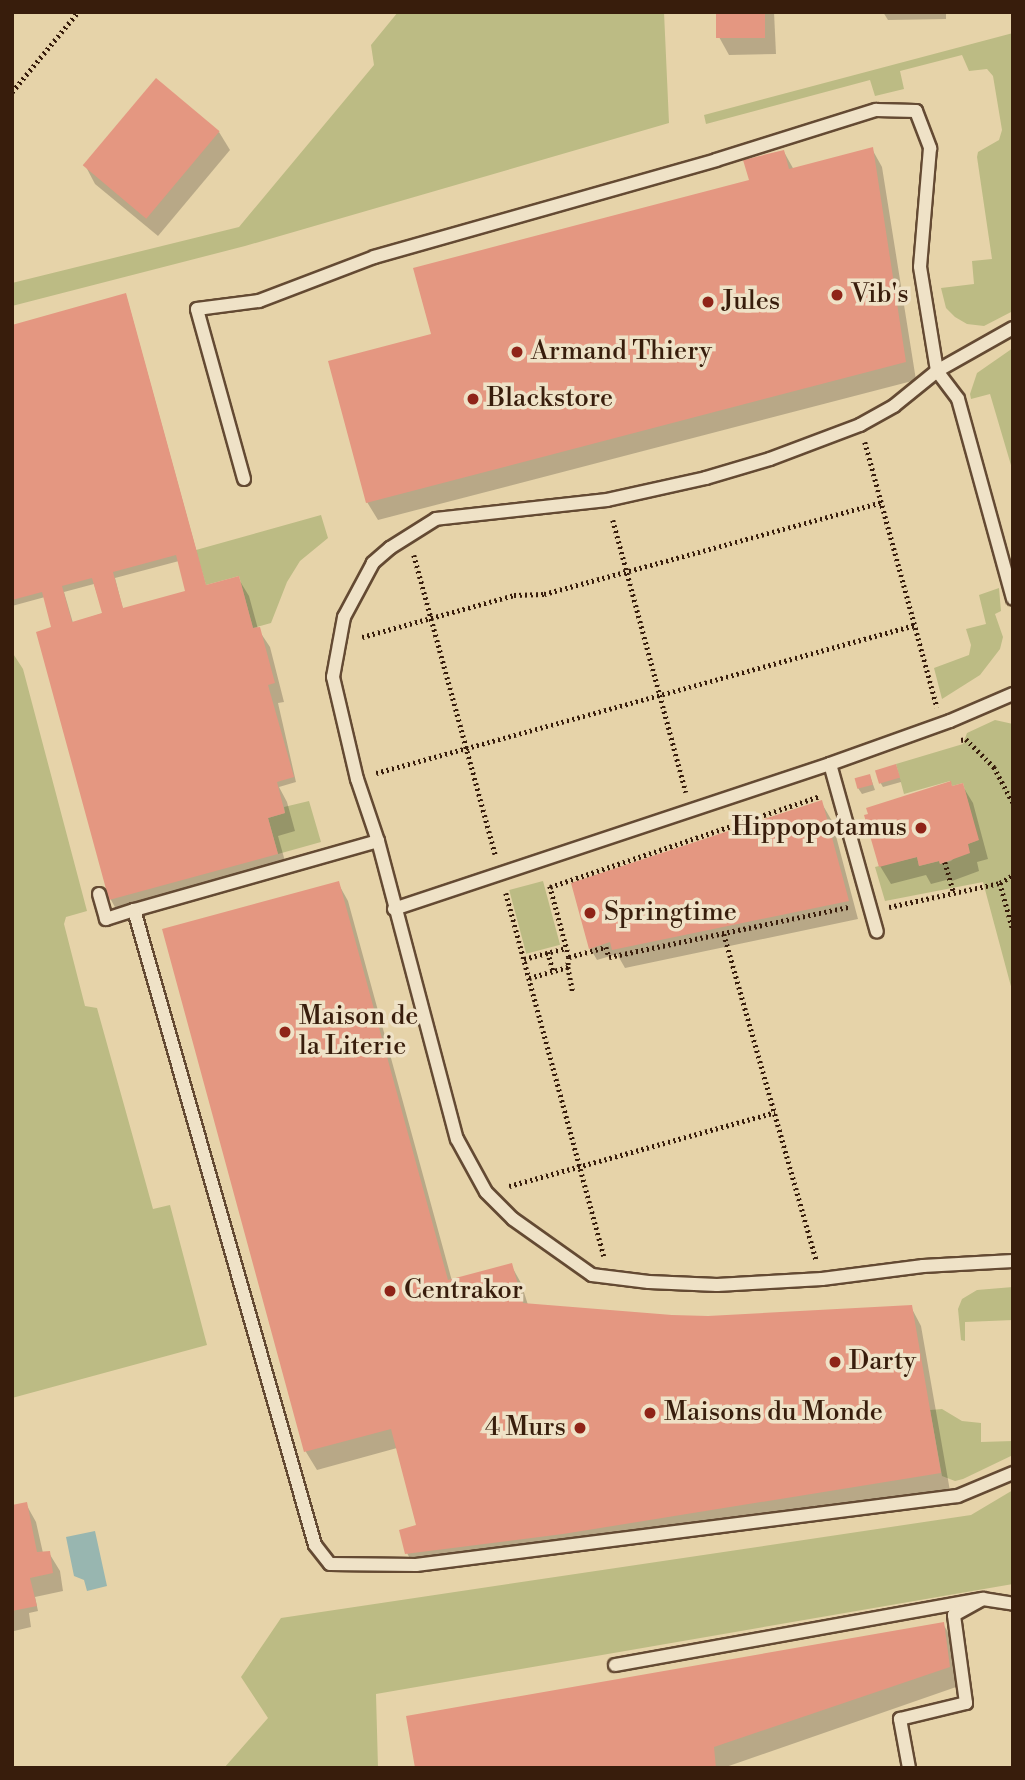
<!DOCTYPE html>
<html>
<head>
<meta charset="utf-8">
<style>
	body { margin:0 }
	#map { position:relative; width:1025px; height:1780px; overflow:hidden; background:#e6d3a9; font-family:"Libre Bodoni",serif }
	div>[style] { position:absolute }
	.green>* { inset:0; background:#bcbb84; transform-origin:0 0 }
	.water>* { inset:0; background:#98b6b0 }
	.shadow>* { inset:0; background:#0003 }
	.building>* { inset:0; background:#e49781; transform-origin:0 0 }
	.path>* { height:4.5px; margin-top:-2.25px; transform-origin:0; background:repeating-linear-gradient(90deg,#381d0c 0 2px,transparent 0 5.5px) }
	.roads { filter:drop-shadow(2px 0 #644a33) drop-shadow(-2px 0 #644a33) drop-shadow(0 2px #644a33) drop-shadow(0 -2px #644a33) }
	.lane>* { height:12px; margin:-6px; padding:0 6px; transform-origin:6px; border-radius:6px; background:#efe2c7 }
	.dots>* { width:19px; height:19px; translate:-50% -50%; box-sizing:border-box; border:4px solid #efe2c7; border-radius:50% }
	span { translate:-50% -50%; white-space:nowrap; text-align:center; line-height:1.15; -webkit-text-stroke:7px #efe2c7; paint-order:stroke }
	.poi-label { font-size:26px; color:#381d0c }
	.left { translate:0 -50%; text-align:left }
	.right { translate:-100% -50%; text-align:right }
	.frame { position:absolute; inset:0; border:14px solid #381d0c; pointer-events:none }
</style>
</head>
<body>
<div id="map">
	<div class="green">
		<i style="clip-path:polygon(398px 12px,664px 12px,669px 123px,245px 246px,12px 306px,12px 283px,239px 227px,374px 65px,371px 45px)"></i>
		<i style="clip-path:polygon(1013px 33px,1013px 311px,984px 326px,967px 324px,955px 317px,946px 308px,941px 288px,974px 284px,972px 261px,992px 259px,977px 157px,978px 152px,999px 140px,1002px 130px,993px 76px,987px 69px,969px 71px,962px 55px,900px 71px,904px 89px,875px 96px,870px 80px,706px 124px,704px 115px)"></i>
		<i style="clip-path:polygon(1013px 348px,1013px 472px,990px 394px,971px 399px,970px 394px,977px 373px)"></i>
		<i style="clip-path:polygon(321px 515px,328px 538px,300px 561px,287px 582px,271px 623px,253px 628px,239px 576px,206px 585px,196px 550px)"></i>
		<i style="clip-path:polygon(999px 588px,1001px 611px,995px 614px,1003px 637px,1000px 649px,980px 675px,942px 699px,934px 668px,969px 655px,971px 645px,966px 629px,986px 624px,979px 595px)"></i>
		<i style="clip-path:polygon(12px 652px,23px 669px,87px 911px,66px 917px,64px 924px,85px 1006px,97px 1008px,153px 1209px,170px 1205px,207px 1345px,12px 1398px)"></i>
		<i style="clip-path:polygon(995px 720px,1013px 724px,1013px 994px,983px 882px,885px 901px,875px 867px,917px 857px,919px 866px,939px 861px,940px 864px,951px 861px,968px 844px,978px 840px,963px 783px,952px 786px,950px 781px,904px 794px,896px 764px,963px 744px,967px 733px)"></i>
		<i style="clip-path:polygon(309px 801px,321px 842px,278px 854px,268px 818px,285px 813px,284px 807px)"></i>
		<i style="left:543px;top:881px;width:66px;height:35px;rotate:75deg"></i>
		<i style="clip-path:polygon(1013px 1287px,1013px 1320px,965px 1322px,965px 1341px,961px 1340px,958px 1309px,962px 1299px,977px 1290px)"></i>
		<i style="clip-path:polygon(942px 1409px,962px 1421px,981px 1423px,981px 1442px,1013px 1441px,1013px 1455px,963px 1479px,955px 1481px,942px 1476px,930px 1410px)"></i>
		<i style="clip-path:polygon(1013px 1490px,1013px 1584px,376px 1694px,378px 1768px,224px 1768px,268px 1718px,241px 1677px,281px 1618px,971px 1515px)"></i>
	</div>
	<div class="water">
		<i style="clip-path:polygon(95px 1531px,107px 1586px,87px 1591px,84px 1580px,74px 1576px,66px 1537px)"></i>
	</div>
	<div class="shadow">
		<i style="clip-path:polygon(718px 12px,774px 12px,776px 54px,729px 55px,719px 37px)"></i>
		<i style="clip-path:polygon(883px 12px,946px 12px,946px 19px,888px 20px)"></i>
		<i style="clip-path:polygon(219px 132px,230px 150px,158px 236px,95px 184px,85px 165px)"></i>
		<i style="clip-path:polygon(872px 149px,882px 167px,916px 380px,378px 520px,367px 502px,433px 335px,751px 181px,784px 152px,794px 170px)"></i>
		<i style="clip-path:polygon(evenodd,126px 295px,206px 586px,238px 578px,249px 596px,258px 629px,270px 647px,284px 702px,278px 703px,296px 782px,279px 787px,287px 802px,295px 831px,278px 836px,288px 872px,121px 918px,111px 900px,45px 597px,12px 606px,12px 326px,126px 295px,179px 561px,187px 592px,123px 609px,115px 578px,179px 561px,126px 295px,94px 584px,103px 613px,73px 623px,64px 592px,94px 584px)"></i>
		<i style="clip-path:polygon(896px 766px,901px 782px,883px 787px,880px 782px)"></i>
		<i style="clip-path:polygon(870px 776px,875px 790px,862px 794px,858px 788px)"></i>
		<i style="clip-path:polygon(962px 785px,973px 803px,988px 859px,977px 862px,979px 871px,952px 881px,950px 879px,931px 884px,926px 875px,891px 884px,880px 866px,952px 788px)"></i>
		<i style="clip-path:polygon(821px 802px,832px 821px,858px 919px,625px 968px,617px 954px,597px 960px,590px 948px)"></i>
		<i style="clip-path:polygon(338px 883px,348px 901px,452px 1281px,511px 1265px,521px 1283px,528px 1305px,672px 1316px,741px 1317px,911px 1307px,921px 1326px,950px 1491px,719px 1535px,716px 1529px,574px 1552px,417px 1572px,407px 1553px,418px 1526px,397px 1448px,317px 1470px,306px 1452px,164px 931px)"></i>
		<i style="clip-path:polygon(26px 1504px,36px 1522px,43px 1553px,49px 1553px,60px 1571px,63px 1591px,35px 1597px,38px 1611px,29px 1613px,31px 1627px,14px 1631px,12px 1507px)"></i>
		<i style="clip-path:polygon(943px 1624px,954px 1642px,959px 1686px,723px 1768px,417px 1768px)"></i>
	</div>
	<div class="building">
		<i style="left:716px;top:12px;width:49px;height:26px"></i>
		<i style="left:156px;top:78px;width:83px;height:114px;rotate:40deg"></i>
		<i style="clip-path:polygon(873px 147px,906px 362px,366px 503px,328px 361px,431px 334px,413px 268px,749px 180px,743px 160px,784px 150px,789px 169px)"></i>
		<i style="clip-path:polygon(evenodd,126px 293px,206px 585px,239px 576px,253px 628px,260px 627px,275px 683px,268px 685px,294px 777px,277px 782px,285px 813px,268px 818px,278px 854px,109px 900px,36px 632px,51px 627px,42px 592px,12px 600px,12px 325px,126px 293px,176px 555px,185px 591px,123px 608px,113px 572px,176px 555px,126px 293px,92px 578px,102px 613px,72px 622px,62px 586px,92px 578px)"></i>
		<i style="left:896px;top:764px;width:14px;height:22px;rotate:73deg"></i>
		<i style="left:870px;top:774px;width:11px;height:16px;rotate:75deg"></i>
		<i style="clip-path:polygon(951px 781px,952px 786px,963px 783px,979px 840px,968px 844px,970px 853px,940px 864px,939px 861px,919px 866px,917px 857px,879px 867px,864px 815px,868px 814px,866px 808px)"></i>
		<i style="clip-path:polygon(822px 800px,849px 901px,612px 950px,610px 942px,589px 949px,571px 883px)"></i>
		<i style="clip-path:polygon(339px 881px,448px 1280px,512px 1263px,523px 1303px,672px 1315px,708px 1316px,912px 1305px,941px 1473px,563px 1534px,405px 1554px,399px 1530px,416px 1525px,391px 1429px,304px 1452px,162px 929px)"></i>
		<i style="clip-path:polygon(27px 1502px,37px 1552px,50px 1551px,53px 1573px,30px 1578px,37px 1606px,12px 1611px,12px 1505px)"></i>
		<i style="clip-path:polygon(944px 1622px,950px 1667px,714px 1747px,716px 1768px,415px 1768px,406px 1716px)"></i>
	</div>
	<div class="path">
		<i style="left:12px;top:92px;width:104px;rotate:-50.5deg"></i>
		<i style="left:865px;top:442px;width:275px;rotate:74.8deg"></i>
		<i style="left:613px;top:520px;width:282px;rotate:75deg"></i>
		<i style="left:414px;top:555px;width:310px;rotate:74.8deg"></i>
		<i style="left:362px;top:637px;width:158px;rotate:-15.4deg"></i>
		<i style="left:514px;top:595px;width:30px;rotate:-2deg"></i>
		<i style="left:544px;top:594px;width:350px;rotate:-15.2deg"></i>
		<i style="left:961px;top:740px;width:5px;rotate:-11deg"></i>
		<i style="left:966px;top:739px;width:40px;rotate:45deg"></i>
		<i style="left:994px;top:767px;width:40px;rotate:62deg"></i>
		<i style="left:376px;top:773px;width:559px;rotate:-15.35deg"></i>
		<i style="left:945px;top:862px;width:32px;rotate:74deg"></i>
		<i style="left:1000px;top:883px;width:49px;rotate:74.5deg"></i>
		<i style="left:550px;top:886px;width:73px;rotate:75deg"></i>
		<i style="left:569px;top:957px;width:10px;rotate:96deg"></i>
		<i style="left:568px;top:967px;width:26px;rotate:79deg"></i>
		<i style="left:550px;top:887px;width:283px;rotate:-18.6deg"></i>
		<i style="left:506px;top:893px;width:376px;rotate:74.9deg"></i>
		<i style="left:889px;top:907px;width:114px;rotate:-12.2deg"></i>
		<i style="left:1000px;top:883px;width:15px;rotate:-32deg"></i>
		<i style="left:724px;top:934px;width:338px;rotate:74.2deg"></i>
		<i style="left:548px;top:952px;width:20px;rotate:75deg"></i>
		<i style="left:569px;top:957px;width:38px;rotate:-15deg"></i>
		<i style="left:606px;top:947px;width:10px;rotate:73deg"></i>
		<i style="left:609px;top:957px;width:245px;rotate:-11.8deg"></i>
		<i style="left:524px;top:959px;width:43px;rotate:-14.7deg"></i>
		<i style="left:529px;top:978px;width:41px;rotate:-15.8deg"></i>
		<i style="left:509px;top:1186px;width:276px;rotate:-15.5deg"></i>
	</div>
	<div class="roads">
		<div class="lane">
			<i style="left:1013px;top:328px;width:87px;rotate:150.5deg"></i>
			<i style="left:937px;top:371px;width:55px;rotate:140.9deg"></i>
			<i style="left:894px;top:406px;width:39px;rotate:151deg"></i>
			<i style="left:860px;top:425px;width:96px;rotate:159.3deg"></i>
			<i style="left:770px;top:459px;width:67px;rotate:163.5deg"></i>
			<i style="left:706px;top:478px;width:101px;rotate:167.5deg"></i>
			<i style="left:607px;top:500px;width:172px;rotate:173.7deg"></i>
			<i style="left:436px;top:519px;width:54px;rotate:147.8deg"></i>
			<i style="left:390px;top:548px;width:23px;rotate:139deg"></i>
			<i style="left:373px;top:563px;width:61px;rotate:118.2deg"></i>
			<i style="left:344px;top:617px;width:61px;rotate:100.4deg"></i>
			<i style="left:333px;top:677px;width:105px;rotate:76.8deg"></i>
			<i style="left:357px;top:779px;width:65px;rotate:71.3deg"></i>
			<i style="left:378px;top:841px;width:308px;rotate:75.2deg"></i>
			<i style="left:457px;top:1139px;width:60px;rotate:61.3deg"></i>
			<i style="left:486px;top:1192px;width:38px;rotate:45deg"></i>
			<i style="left:513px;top:1219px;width:97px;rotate:35.3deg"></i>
			<i style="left:592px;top:1275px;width:57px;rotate:7deg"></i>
			<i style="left:649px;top:1282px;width:68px;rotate:2.5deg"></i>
			<i style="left:717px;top:1285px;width:105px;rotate:-3.3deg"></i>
			<i style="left:822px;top:1279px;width:102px;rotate:-7.3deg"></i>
			<i style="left:923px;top:1266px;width:90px;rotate:-3.2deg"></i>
			<i style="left:244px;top:479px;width:176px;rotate:-105.5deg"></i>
			<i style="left:197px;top:309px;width:63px;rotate:-7.4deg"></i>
			<i style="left:259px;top:301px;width:123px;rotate:-20.9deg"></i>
			<i style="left:374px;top:257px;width:355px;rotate:-15.8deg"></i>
			<i style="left:716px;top:160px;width:168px;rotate:-17.4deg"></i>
			<i style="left:876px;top:110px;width:40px;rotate:1.4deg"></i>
			<i style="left:916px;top:111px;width:40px;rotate:69deg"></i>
			<i style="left:930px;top:148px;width:119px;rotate:94.8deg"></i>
			<i style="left:920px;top:267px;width:105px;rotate:80.7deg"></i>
			<i style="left:937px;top:371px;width:35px;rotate:53deg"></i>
			<i style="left:958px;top:399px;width:207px;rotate:74.6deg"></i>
			<i style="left:830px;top:764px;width:174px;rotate:74.4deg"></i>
			<i style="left:378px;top:841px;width:254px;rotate:164.2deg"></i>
			<i style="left:134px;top:910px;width:660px;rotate:74.09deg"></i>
			<i style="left:315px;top:1545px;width:24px;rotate:52deg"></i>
			<i style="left:330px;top:1564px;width:86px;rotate:0.7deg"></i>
			<i style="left:416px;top:1565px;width:546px;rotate:-7.26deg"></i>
			<i style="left:958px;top:1496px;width:60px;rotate:-22.7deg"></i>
			<i style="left:99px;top:894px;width:26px;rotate:74deg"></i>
			<i style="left:106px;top:919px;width:29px;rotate:-18deg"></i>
			<i style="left:394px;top:909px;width:459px;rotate:-18.4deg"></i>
			<i style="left:830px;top:764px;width:127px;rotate:-19.7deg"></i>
			<i style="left:950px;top:721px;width:69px;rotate:-23.2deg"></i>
			<i style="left:615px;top:1665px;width:374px;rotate:-10.2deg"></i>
			<i style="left:909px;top:1768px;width:50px;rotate:-100.4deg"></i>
			<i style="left:900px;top:1719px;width:68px;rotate:-13.6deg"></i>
			<i style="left:966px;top:1703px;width:89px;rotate:-97.8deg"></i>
			<i style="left:954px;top:1615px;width:33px;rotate:-29deg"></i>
			<i style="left:983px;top:1599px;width:30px;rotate:9deg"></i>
		</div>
	</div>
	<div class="dots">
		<i style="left:837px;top:295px;background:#8f2418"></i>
		<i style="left:708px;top:302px;background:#8f2418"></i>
		<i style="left:517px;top:352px;background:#8f2418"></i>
		<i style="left:473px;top:399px;background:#8f2418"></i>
		<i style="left:921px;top:828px;background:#8f2418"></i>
		<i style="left:590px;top:913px;background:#8f2418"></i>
		<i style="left:285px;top:1032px;background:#8f2418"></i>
		<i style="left:390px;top:1291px;background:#8f2418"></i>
		<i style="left:835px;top:1362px;background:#8f2418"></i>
		<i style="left:650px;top:1413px;background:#8f2418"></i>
		<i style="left:580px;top:1428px;background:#8f2418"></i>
	</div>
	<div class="poi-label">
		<span class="left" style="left:851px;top:295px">Vib's</span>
		<span class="left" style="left:722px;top:302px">Jules</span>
		<span class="left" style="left:531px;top:352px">Armand Thiery</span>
		<span class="left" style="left:487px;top:399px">Blackstore</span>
		<span class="right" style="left:907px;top:828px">Hippopotamus</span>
		<span class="left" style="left:604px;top:913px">Springtime</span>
		<span class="left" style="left:299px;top:1032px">Maison de<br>la Literie</span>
		<span class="left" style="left:404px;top:1291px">Centrakor</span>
		<span class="left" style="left:849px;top:1362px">Darty</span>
		<span class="left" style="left:664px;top:1413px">Maisons du Monde</span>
		<span class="right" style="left:566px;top:1428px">4 Murs</span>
	</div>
	<div class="frame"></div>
</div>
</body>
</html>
